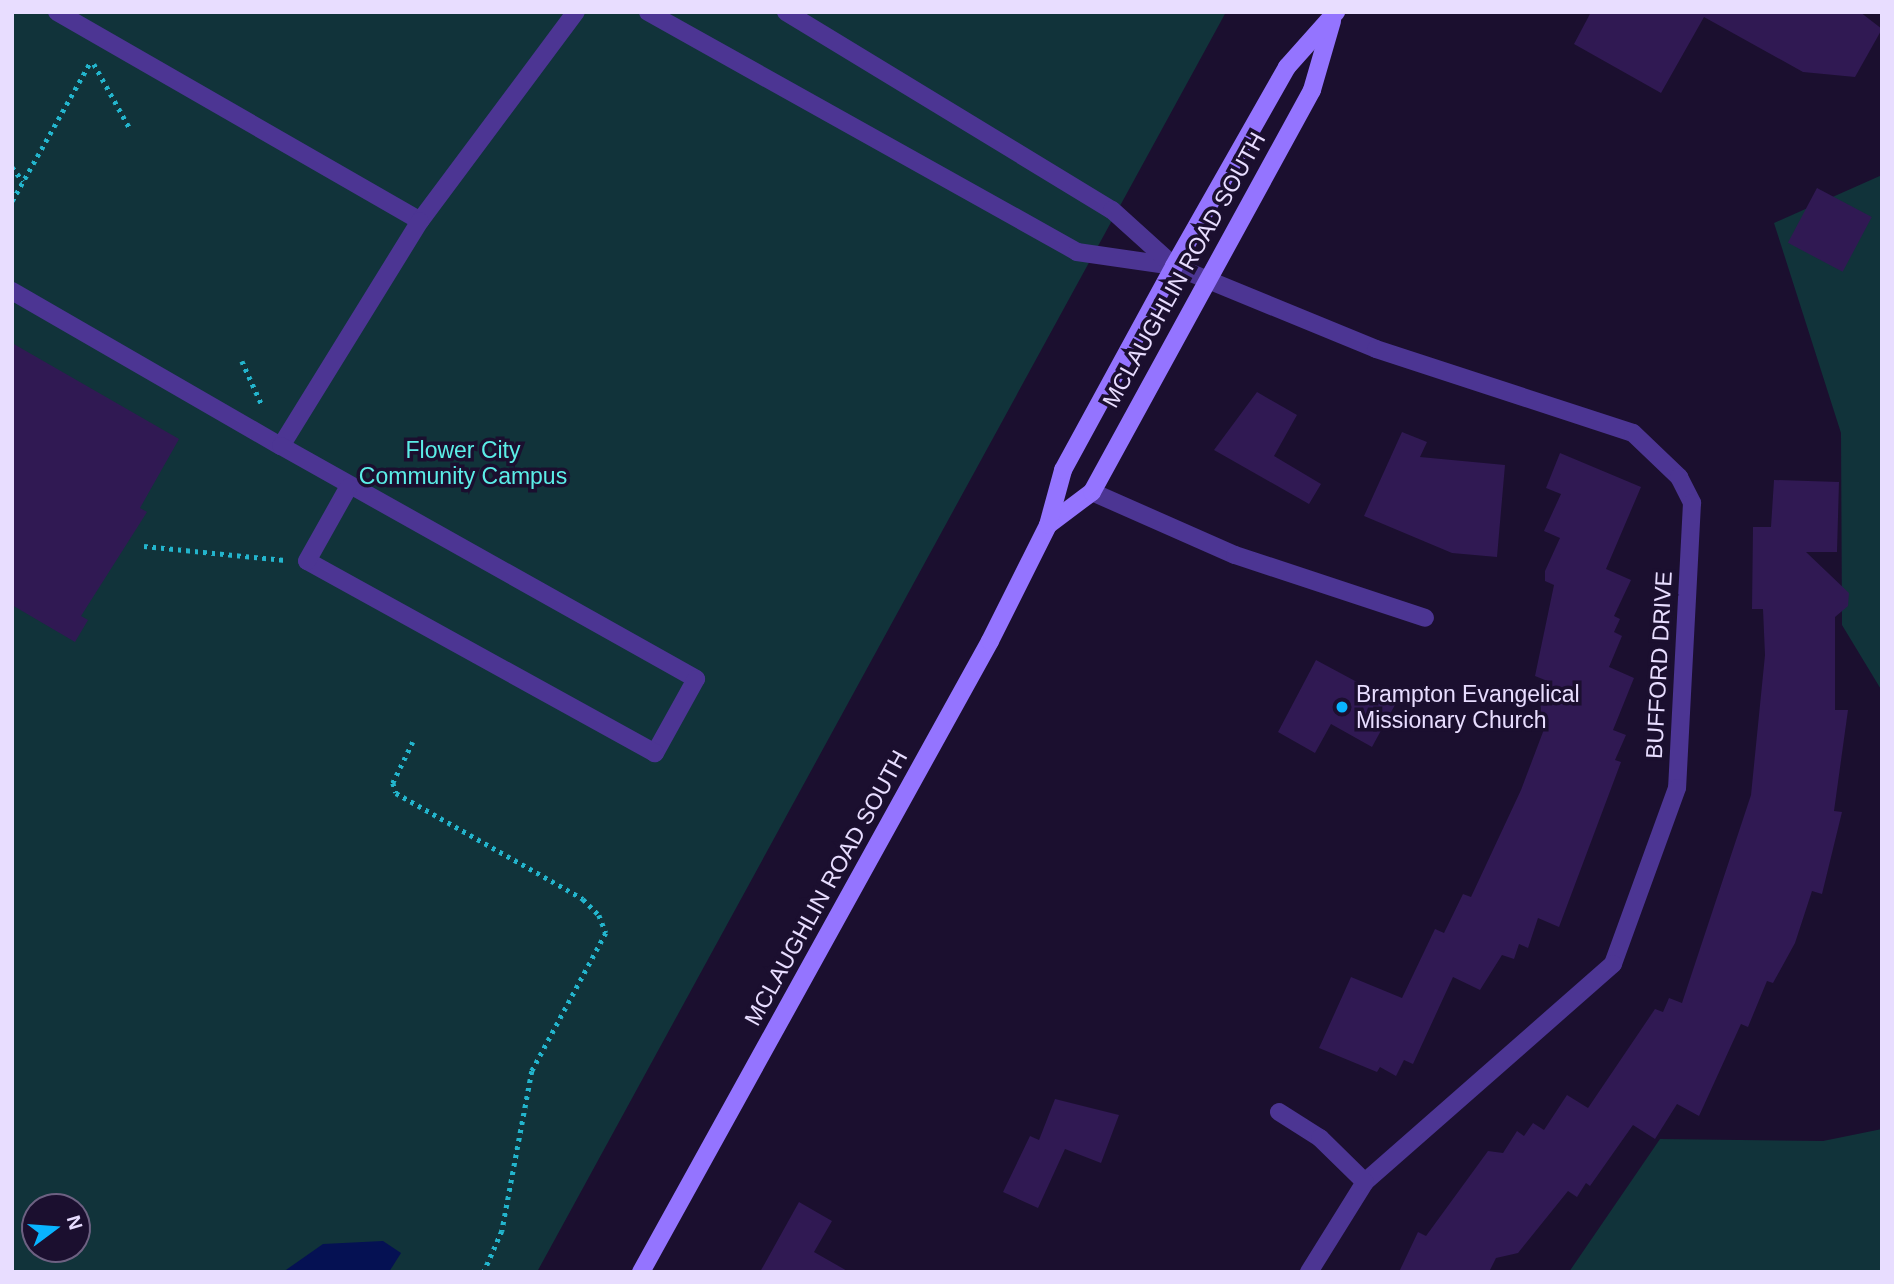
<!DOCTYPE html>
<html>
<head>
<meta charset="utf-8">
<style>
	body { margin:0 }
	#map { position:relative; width:1894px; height:1284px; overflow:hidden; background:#1b0f2f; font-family:Helvetica,sans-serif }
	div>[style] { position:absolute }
	.green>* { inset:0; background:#11333a }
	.water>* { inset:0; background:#051153 }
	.building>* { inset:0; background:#301953; transform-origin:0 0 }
	.path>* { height:4.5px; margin-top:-2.25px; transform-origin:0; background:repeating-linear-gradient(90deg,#23b5cd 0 3.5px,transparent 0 8.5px) }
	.service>* { height:18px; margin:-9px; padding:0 9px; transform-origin:9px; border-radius:9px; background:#4c3593 }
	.minor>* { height:18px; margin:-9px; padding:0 9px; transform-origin:9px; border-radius:9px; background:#4c3593 }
	.secondary>* { height:18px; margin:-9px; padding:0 9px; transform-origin:9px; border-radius:9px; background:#9474ff }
	.dots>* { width:19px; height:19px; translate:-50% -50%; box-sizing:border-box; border:4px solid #1b0f2f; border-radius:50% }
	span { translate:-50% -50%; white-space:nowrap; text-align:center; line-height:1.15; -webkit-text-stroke:7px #1b0f2f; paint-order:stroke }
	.street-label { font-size:23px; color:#e8ddff }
	.park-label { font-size:23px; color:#5bede7 }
	.poi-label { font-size:23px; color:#e8ddff }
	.left { translate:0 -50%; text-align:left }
	.frame { position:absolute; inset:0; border:14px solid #e8ddff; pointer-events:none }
	.north { position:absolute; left:21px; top:1193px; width:70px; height:70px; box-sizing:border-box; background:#1b0f2f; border:2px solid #6d6182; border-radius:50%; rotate:74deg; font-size:19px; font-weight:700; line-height:28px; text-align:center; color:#e8ddff }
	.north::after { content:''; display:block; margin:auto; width:24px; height:32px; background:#09b4ff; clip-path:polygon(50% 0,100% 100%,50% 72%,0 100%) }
</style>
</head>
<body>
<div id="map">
	<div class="green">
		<i style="clip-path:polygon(evenodd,12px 12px,1226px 12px,537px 1272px,12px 1272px,12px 12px,35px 1207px,77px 1207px,77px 1249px,35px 1249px,35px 1207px)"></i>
		<i style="clip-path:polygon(1882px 175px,1882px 691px,1842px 625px,1841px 433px,1774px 223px)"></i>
		<i style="clip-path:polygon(1882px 1129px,1882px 1272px,1569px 1272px,1660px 1139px,1823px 1141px)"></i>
	</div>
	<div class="water">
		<i style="clip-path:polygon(383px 1241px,401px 1253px,389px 1272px,283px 1272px,323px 1244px)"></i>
	</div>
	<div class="building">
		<i style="clip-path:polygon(1591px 12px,1860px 12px,1882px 29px,1855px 77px,1803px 72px,1704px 17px,1661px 93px,1574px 44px)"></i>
		<i style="left:1817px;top:188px;width:62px;height:62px;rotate:28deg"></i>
		<i style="clip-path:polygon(12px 343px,179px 439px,140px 508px,147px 512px,81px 616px,88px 620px,75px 642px,12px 605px)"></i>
		<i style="clip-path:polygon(1257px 392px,1297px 415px,1274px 456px,1321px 484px,1309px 504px,1214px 450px)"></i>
		<i style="clip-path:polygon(1402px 432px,1427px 442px,1420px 457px,1505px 465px,1497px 557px,1452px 553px,1364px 516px)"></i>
		<i style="clip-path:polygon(1560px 453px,1641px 487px,1606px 569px,1631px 580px,1614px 616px,1620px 619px,1614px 632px,1622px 636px,1609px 667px,1634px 678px,1613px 730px,1626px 735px,1615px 760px,1621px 762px,1559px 927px,1538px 918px,1528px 948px,1519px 944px,1514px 959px,1502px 955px,1480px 990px,1453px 977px,1413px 1064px,1404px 1060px,1396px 1076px,1380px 1067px,1377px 1072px,1319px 1048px,1351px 977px,1402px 998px,1435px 929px,1444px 933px,1463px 894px,1471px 897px,1521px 790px,1546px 724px,1535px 720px,1550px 682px,1535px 676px,1554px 585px,1545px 581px,1545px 571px,1560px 538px,1544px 531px,1561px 494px,1546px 488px)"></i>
		<i style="clip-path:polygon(1774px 480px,1839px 482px,1837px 552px,1806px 552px,1849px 593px,1848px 606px,1835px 617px,1835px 710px,1848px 710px,1834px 811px,1842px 812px,1822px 894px,1812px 891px,1795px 943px,1773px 983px,1767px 981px,1748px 1027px,1741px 1024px,1699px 1116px,1677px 1104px,1655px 1139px,1633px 1125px,1590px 1186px,1586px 1183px,1577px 1197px,1568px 1191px,1518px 1253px,1496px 1258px,1489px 1272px,1399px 1272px,1418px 1232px,1426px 1236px,1488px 1151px,1503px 1153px,1517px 1131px,1524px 1136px,1533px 1123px,1544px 1130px,1567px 1095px,1588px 1108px,1655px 1009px,1663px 1012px,1669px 998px,1682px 1003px,1751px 795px,1765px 655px,1763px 609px,1752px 609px,1753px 527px,1771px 527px)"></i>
		<i style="clip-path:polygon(1316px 660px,1396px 703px,1372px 747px,1331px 724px,1315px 753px,1278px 732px)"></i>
		<i style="clip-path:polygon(1055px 1099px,1119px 1115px,1101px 1163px,1065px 1149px,1038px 1208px,1003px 1192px,1030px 1136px,1039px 1140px)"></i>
		<i style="clip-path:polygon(799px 1202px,832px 1221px,814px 1252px,849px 1272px,760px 1272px)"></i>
	</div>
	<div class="path">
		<i style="left:94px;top:64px;width:72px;rotate:60.9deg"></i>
		<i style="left:12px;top:167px;width:18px;rotate:52deg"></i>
		<i style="left:12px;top:201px;width:161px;rotate:-60.6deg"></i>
		<i style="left:242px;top:361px;width:48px;rotate:65.6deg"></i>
		<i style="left:144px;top:546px;width:142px;rotate:5.7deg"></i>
		<i style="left:413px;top:742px;width:46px;rotate:116deg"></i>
		<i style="left:393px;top:783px;width:10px;rotate:73deg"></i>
		<i style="left:396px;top:793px;width:215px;rotate:29.5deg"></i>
		<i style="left:583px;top:899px;width:23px;rotate:45deg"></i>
		<i style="left:599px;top:915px;width:19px;rotate:69deg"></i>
		<i style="left:606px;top:933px;width:157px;rotate:118.2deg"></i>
		<i style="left:532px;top:1071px;width:163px;rotate:100.6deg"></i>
		<i style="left:502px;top:1231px;width:45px;rotate:113.7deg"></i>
	</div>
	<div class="service">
		<i style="left:57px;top:12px;width:419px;rotate:29.9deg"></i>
		<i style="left:420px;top:221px;width:261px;rotate:-53.3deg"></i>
		<i style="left:648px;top:12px;width:492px;rotate:29.2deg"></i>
		<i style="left:1077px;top:252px;width:98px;rotate:8.2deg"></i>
		<i style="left:786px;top:12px;width:381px;rotate:31.3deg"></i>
		<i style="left:1112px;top:210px;width:84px;rotate:42.1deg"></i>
		<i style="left:12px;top:291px;width:310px;rotate:30deg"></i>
		<i style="left:281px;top:446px;width:264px;rotate:-58.3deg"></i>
		<i style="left:281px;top:446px;width:476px;rotate:29.3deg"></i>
		<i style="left:696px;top:679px;width:85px;rotate:119deg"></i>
		<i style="left:655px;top:753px;width:397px;rotate:-151.1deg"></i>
		<i style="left:307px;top:561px;width:84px;rotate:-60.7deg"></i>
		<i style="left:1092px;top:492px;width:156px;rotate:23.8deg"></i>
		<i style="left:1235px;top:555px;width:200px;rotate:18.3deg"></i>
	</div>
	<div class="minor">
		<i style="left:1174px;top:266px;width:218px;rotate:22.3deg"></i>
		<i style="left:1376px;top:349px;width:270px;rotate:18.1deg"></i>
		<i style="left:1633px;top:433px;width:64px;rotate:43.7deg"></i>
		<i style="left:1679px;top:477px;width:29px;rotate:63deg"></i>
		<i style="left:1692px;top:503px;width:285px;rotate:93deg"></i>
		<i style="left:1677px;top:788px;width:187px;rotate:110deg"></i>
		<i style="left:1613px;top:964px;width:330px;rotate:138.7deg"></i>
		<i style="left:1365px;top:1182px;width:106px;rotate:121.9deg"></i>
		<i style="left:1279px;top:1112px;width:49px;rotate:32.4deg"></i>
		<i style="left:1320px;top:1138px;width:63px;rotate:44.4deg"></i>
	</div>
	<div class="secondary">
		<i style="left:1048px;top:525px;width:55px;rotate:-36.9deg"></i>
		<i style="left:1092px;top:492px;width:458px;rotate:-61.3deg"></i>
		<i style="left:1312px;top:90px;width:72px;rotate:-73.8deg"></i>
		<i style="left:641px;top:1272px;width:721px;rotate:-61.05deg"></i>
		<i style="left:990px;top:641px;width:130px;rotate:-63.4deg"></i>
		<i style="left:1048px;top:525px;width:57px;rotate:-74.7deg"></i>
		<i style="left:1063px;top:470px;width:232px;rotate:-61.4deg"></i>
		<i style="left:1174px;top:266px;width:229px;rotate:-60.4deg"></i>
		<i style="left:1287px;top:67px;width:74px;rotate:-48.3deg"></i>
	</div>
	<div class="dots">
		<i style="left:1342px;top:707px;background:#09b4ff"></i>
	</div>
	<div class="street-label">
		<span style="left:1184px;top:270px;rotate:-61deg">MCLAUGHLIN ROAD SOUTH</span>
		<span style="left:1659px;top:665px;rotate:-87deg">BUFFORD DRIVE</span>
		<span style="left:826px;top:888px;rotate:-61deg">MCLAUGHLIN ROAD SOUTH</span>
	</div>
	<div class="park-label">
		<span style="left:463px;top:463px">Flower City<br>Community Campus</span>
	</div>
	<div class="poi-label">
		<span class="left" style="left:1356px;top:707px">Brampton Evangelical<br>Missionary Church</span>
	</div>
	<div class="frame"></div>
	<div class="north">N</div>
</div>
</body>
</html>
